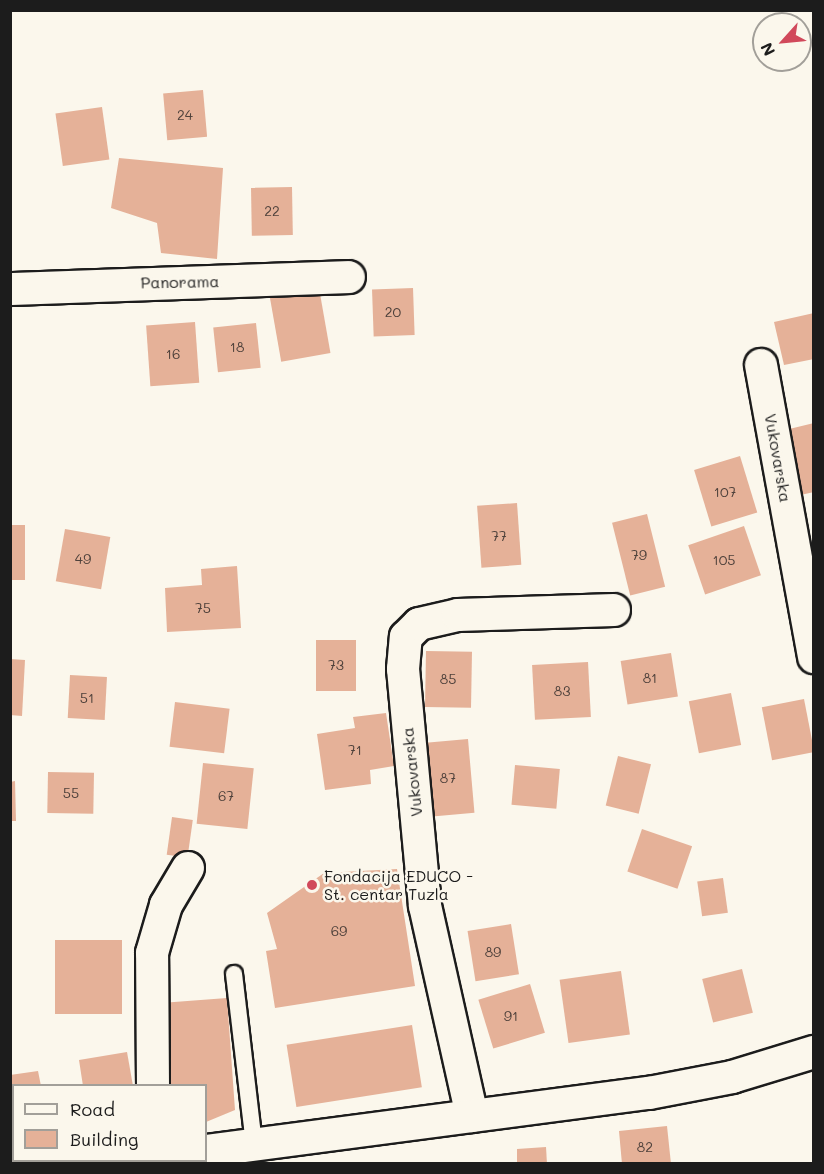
<!DOCTYPE html>
<html>
<head>
<meta charset="utf-8">
<style>
	body { margin:0 }
	#map { position:relative; width:824px; height:1174px; overflow:hidden; background:#fbf7ec; font-family:Mali,sans-serif }
	div>[style] { position:absolute }
	.building>* { inset:0; background:#e5b198; transform-origin:0 0 }
	.roads { filter:drop-shadow(2px 0 #1c1c1c) drop-shadow(-2px 0 #1c1c1c) drop-shadow(0 2px #1c1c1c) drop-shadow(0 -2px #1c1c1c) }
	.lane>* { height:16px; margin:-8px; padding:0 8px; transform-origin:8px; border-radius:8px; background:#fbf7ec }
	.street>* { height:32px; margin:-16px; padding:0 16px; transform-origin:16px; border-radius:16px; background:#fbf7ec }
	.dots>* { width:16px; height:16px; translate:-50% -50%; box-sizing:border-box; border:3px solid #fbf7ec; border-radius:50% }
	span { translate:-50% -50%; white-space:nowrap; text-align:center; line-height:1.15; -webkit-text-stroke:5px #fbf7ec; paint-order:stroke }
	.number-label { font-size:14px; color:#4e413b }
	.number-label span { -webkit-text-stroke-width:0 }
	.street-label { font-size:16px; color:#1c1c1c }
	.poi-label { font-size:16px; color:#1c1c1c }
	.left { translate:0 -50%; text-align:left }
	.frame { position:absolute; inset:0; border:12px solid #1c1c1c; pointer-events:none }
	.legend { position:absolute; left:12px; top:1084px; width:195px; height:78px; box-sizing:border-box; background:#fbf7ec; border:2px solid #a29f99; margin:0; padding:8px 10px; list-style:none; font-size:18px; color:#1c1c1c }
	.legend li { display:flex; align-items:center; gap:12px; height:30px }
	.legend b { width:30px; border:2px solid #a29f99 }
	.north { position:absolute; left:752px; top:12px; width:60px; height:60px; box-sizing:border-box; background:#fbf7ec; border:2px solid #a29f99; border-radius:50%; rotate:243deg; font-size:16px; font-weight:700; line-height:24px; text-align:center; color:#1c1c1c }
	.north::after { content:''; display:block; margin:auto; width:21px; height:27px; background:#d1495b; clip-path:polygon(50% 0,100% 100%,50% 72%,0 100%) }
</style>
</head>
<body>
<div id="map">
	<div class="building">
		<i style="left:203px;top:90px;width:47px;height:40px;rotate:85deg"></i>
		<i style="left:102px;top:107px;width:53px;height:47px;rotate:82deg"></i>
		<i style="clip-path:polygon(119px 158px,223px 168px,217px 259px,161px 253px,157px 223px,111px 208px)"></i>
		<i style="left:292px;top:187px;width:48px;height:41px;rotate:89deg"></i>
		<i style="left:319px;top:288px;width:66px;height:50px;rotate:80deg"></i>
		<i style="left:413px;top:288px;width:47px;height:41px;rotate:88deg"></i>
		<i style="clip-path:polygon(814px 313px,814px 359px,784px 365px,774px 322px)"></i>
		<i style="left:195px;top:322px;width:61px;height:49px;rotate:86deg"></i>
		<i style="left:256px;top:323px;width:45px;height:43px;rotate:84deg"></i>
		<i style="clip-path:polygon(814px 423px,814px 492px,796px 496px,781px 431px)"></i>
		<i style="left:740px;top:456px;width:59px;height:48px;rotate:73deg"></i>
		<i style="left:517px;top:503px;width:62px;height:40px;rotate:86deg"></i>
		<i style="left:647px;top:514px;width:75px;height:36px;rotate:76deg"></i>
		<i style="left:10px;top:525px;width:15px;height:55px"></i>
		<i style="left:744px;top:526px;width:52px;height:59px;rotate:71deg"></i>
		<i style="left:65px;top:529px;width:46px;height:53px;rotate:10deg"></i>
		<i style="clip-path:polygon(237px 566px,241px 628px,167px 632px,165px 588px,202px 585px,201px 569px)"></i>
		<i style="left:316px;top:640px;width:40px;height:51px"></i>
		<i style="left:426px;top:651px;width:46px;height:56px;rotate:1deg"></i>
		<i style="left:671px;top:653px;width:44px;height:51px;rotate:81deg"></i>
		<i style="clip-path:polygon(10px 659px,25px 660px,22px 716px,10px 715px)"></i>
		<i style="left:588px;top:662px;width:55px;height:56px;rotate:87deg"></i>
		<i style="left:70px;top:675px;width:37px;height:43px;rotate:3deg"></i>
		<i style="left:731px;top:693px;width:53px;height:43px;rotate:79deg"></i>
		<i style="left:804px;top:699px;width:54px;height:43px;rotate:79deg"></i>
		<i style="left:175px;top:702px;width:55px;height:45px;rotate:7deg"></i>
		<i style="clip-path:polygon(386px 713px,394px 766px,370px 770px,371px 784px,325px 790px,317px 734px,355px 728px,353px 717px)"></i>
		<i style="left:468px;top:739px;width:74px;height:45px;rotate:85deg"></i>
		<i style="left:618px;top:756px;width:34px;height:51px;rotate:14deg"></i>
		<i style="left:203px;top:763px;width:51px;height:61px;rotate:6deg"></i>
		<i style="left:515px;top:765px;width:45px;height:40px;rotate:5deg"></i>
		<i style="left:48px;top:772px;width:46px;height:41px;rotate:1deg"></i>
		<i style="clip-path:polygon(15px 781px,16px 821px,10px 821px,10px 782px)"></i>
		<i style="left:172px;top:817px;width:21px;height:38px;rotate:8deg"></i>
		<i style="left:642px;top:829px;width:53px;height:45px;rotate:19deg"></i>
		<i style="clip-path:polygon(397px 869px,415px 986px,275px 1008px,266px 951px,277px 949px,267px 913px,324px 873px)"></i>
		<i style="left:723px;top:878px;width:35px;height:26px;rotate:82deg"></i>
		<i style="left:511px;top:924px;width:51px;height:44px;rotate:81deg"></i>
		<i style="left:55px;top:940px;width:67px;height:74px"></i>
		<i style="left:742px;top:969px;width:45px;height:41px;rotate:76deg"></i>
		<i style="left:621px;top:971px;width:64px;height:62px;rotate:82deg"></i>
		<i style="left:530px;top:984px;width:51px;height:54px;rotate:73deg"></i>
		<i style="clip-path:polygon(227px 998px,235px 1110px,206px 1122px,206px 1086px,167px 1086px,161px 1003px)"></i>
		<i style="left:412px;top:1025px;width:63px;height:127px;rotate:81deg"></i>
		<i style="clip-path:polygon(127px 1052px,133px 1086px,83px 1086px,79px 1060px)"></i>
		<i style="clip-path:polygon(38px 1071px,41px 1086px,14px 1086px,10px 1116px,10px 1075px)"></i>
		<i style="clip-path:polygon(667px 1126px,671px 1164px,622px 1164px,619px 1131px)"></i>
		<i style="clip-path:polygon(546px 1147px,547px 1164px,517px 1164px,517px 1149px)"></i>
	</div>
	<div class="roads">
		<div class="lane">
			<i style="left:234px;top:974px;width:171px;rotate:83.3deg"></i>
		</div>
		<div class="street">
			<i style="left:10px;top:289px;width:339px;rotate:-2deg"></i>
			<i style="left:761px;top:365px;width:297px;rotate:79.7deg"></i>
			<i style="left:153px;top:1086px;width:133px;rotate:-90.4deg"></i>
			<i style="left:152px;top:953px;width:50px;rotate:-73.7deg"></i>
			<i style="left:166px;top:905px;width:43px;rotate:-59.3deg"></i>
			<i style="left:472px;top:1116px;width:215px;rotate:-102.6deg"></i>
			<i style="left:425px;top:906px;width:238px;rotate:-95.3deg"></i>
			<i style="left:403px;top:669px;width:32px;rotate:-85deg"></i>
			<i style="left:406px;top:637px;width:18px;rotate:-45deg"></i>
			<i style="left:419px;top:624px;width:40px;rotate:-13deg"></i>
			<i style="left:458px;top:615px;width:156px;rotate:-1.8deg"></i>
			<i style="left:206px;top:1151px;width:447px;rotate:-7.5deg"></i>
			<i style="left:649px;top:1093px;width:85px;rotate:-10.9deg"></i>
			<i style="left:732px;top:1077px;width:86px;rotate:-17deg"></i>
			<i style="left:10px;top:1163px;width:85px;rotate:-2deg"></i>
		</div>
	</div>
	<div class="dots">
		<i style="left:312px;top:885px;background:#d1495b"></i>
	</div>
	<div class="number-label">
		<span style="left:185px;top:115px">24</span>
		<span style="left:272px;top:211px">22</span>
		<span style="left:393px;top:312px">20</span>
		<span style="left:237px;top:347px">18</span>
		<span style="left:173px;top:354px">16</span>
		<span style="left:725px;top:492px">107</span>
		<span style="left:499px;top:536px">77</span>
		<span style="left:639px;top:555px">79</span>
		<span style="left:83px;top:559px">49</span>
		<span style="left:724px;top:560px">105</span>
		<span style="left:203px;top:608px">75</span>
		<span style="left:336px;top:665px">73</span>
		<span style="left:650px;top:678px">81</span>
		<span style="left:448px;top:679px">85</span>
		<span style="left:562px;top:691px">83</span>
		<span style="left:87px;top:698px">51</span>
		<span style="left:355px;top:750px">71</span>
		<span style="left:448px;top:778px">87</span>
		<span style="left:71px;top:793px">55</span>
		<span style="left:226px;top:796px">67</span>
		<span style="left:339px;top:931px">69</span>
		<span style="left:493px;top:952px">89</span>
		<span style="left:511px;top:1016px">91</span>
		<span style="left:645px;top:1147px">82</span>
	</div>
	<div class="street-label">
		<span style="left:180px;top:282px;rotate:-1deg">Panorama</span>
		<span style="left:778px;top:458px;rotate:80deg">Vukovarska</span>
		<span style="left:412px;top:772px;rotate:-96deg">Vukovarska</span>
	</div>
	<div class="poi-label">
		<span class="left" style="left:324px;top:885px">Fondacija EDUCO -<br>St. centar Tuzla</span>
	</div>
	<div class="frame"></div>
	<ul class="legend">
	<li><b style="height:8px;background:#fbf7ec"></b>Road</li>
	<li><b style="height:16px;background:#e5b198"></b>Building</li>
	</ul>
	<div class="north">N</div>
</div>
</body>
</html>
